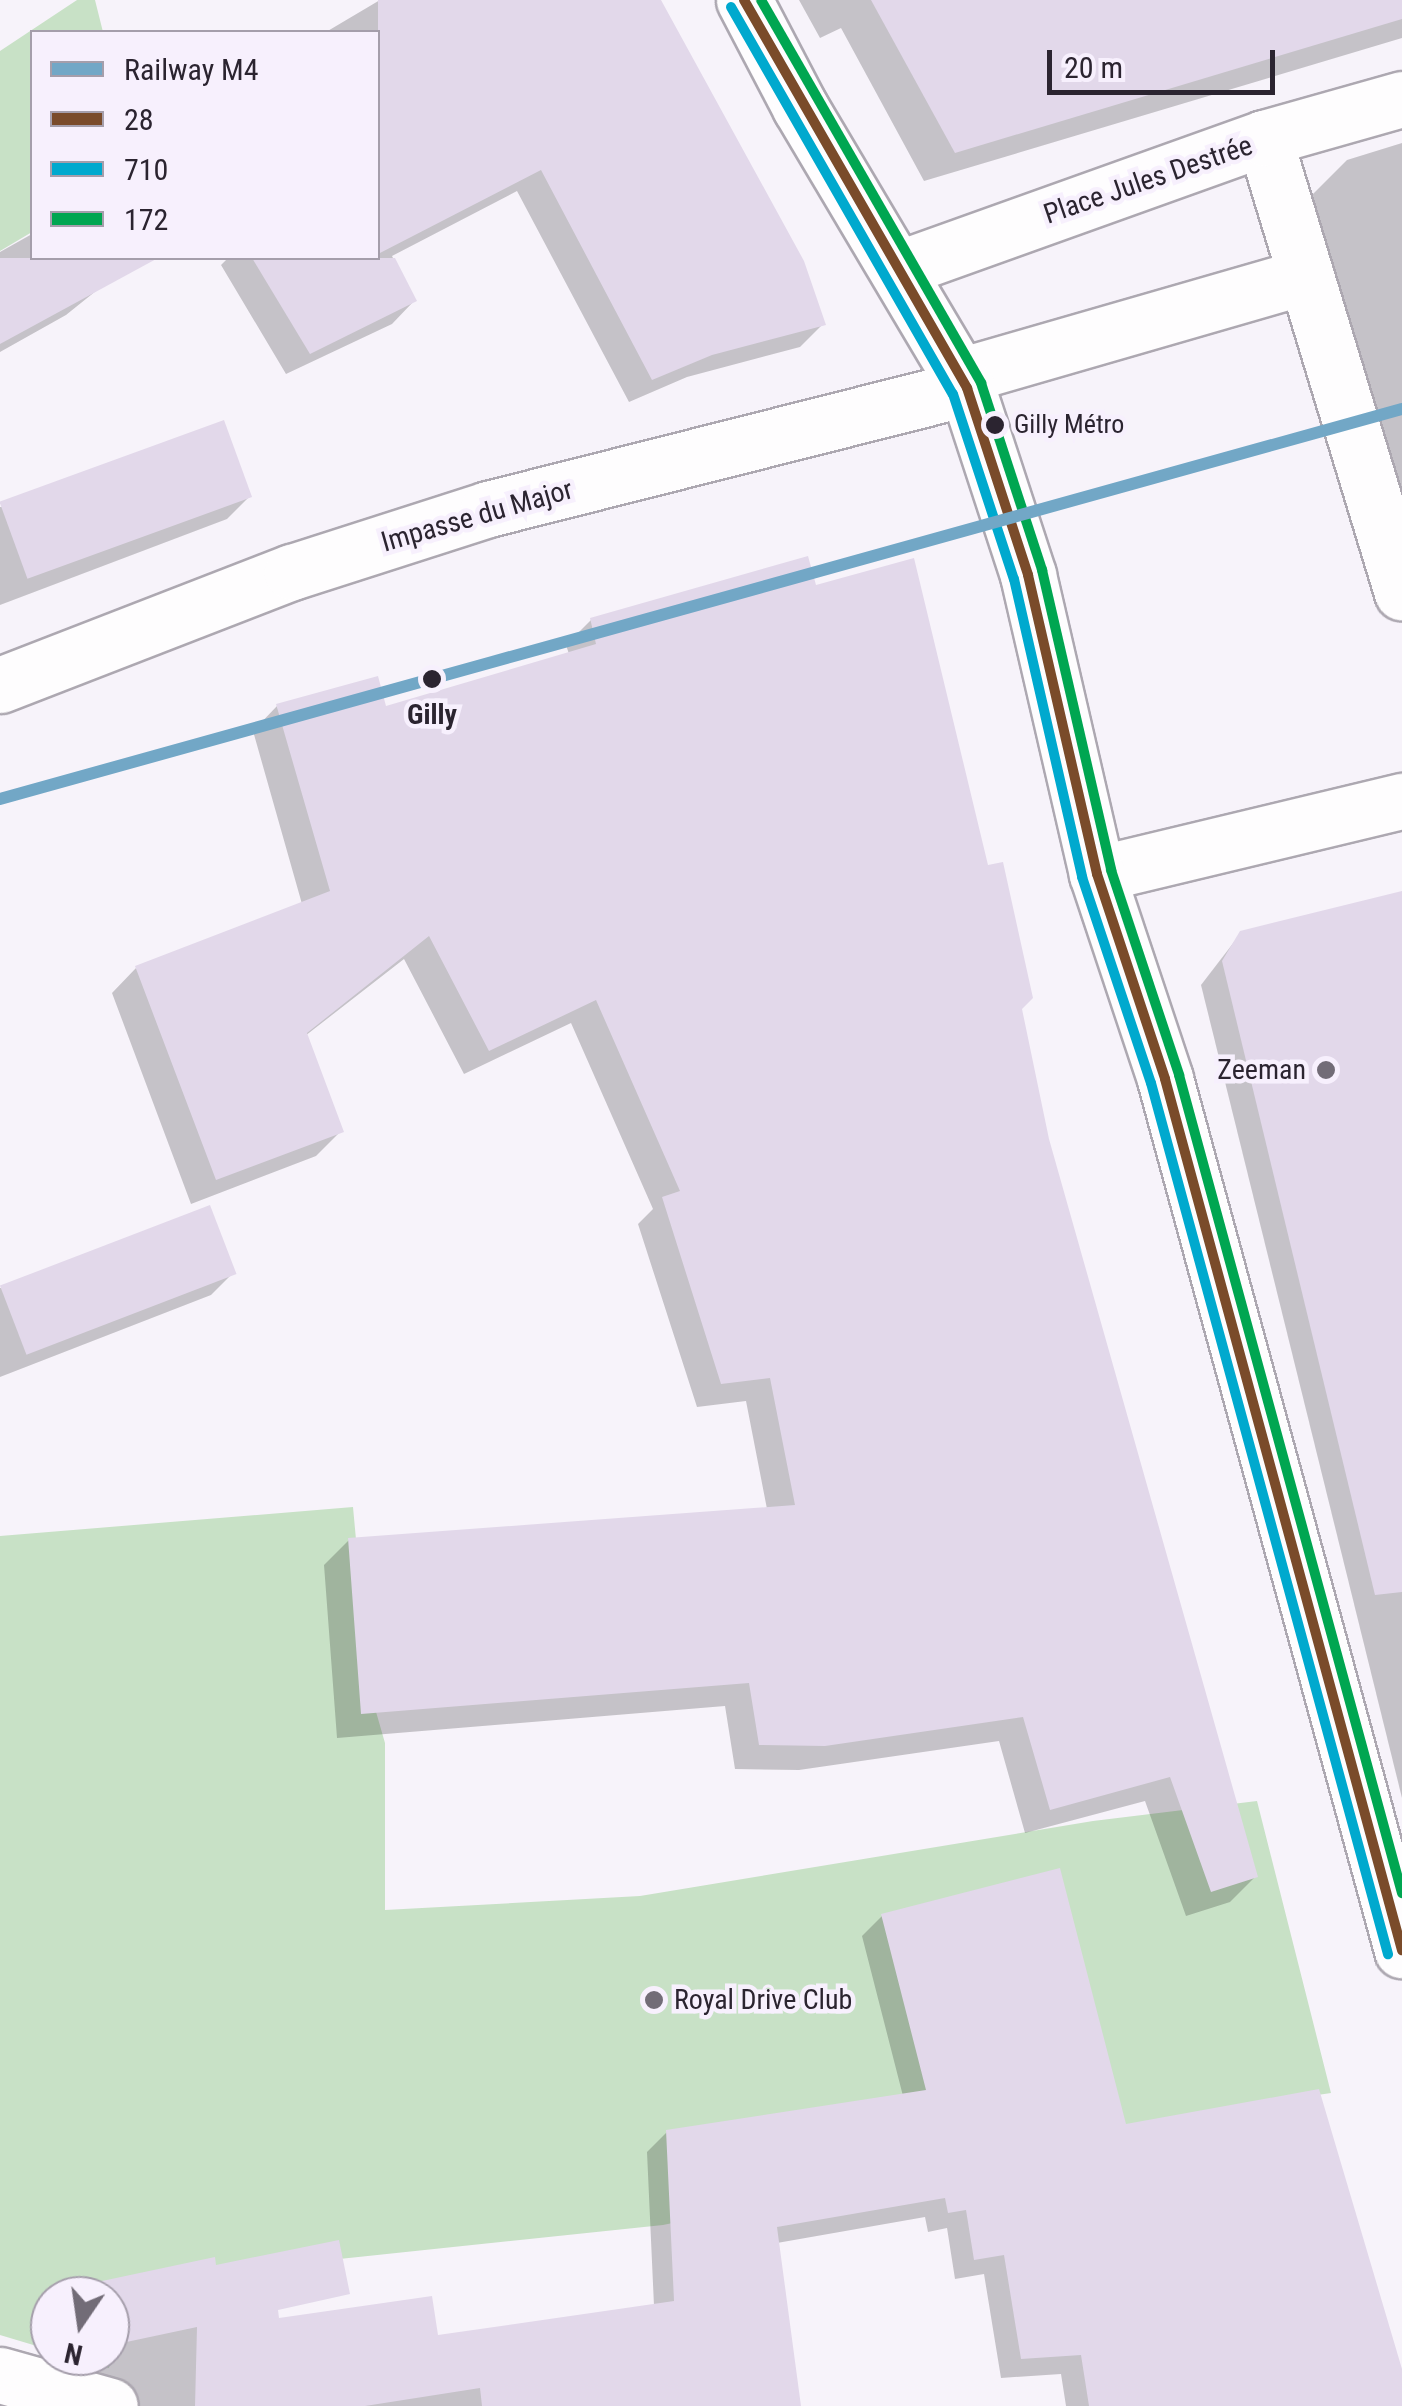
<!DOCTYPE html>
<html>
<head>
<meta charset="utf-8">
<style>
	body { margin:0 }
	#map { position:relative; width:1402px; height:2406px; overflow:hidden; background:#f7f3fa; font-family:"Roboto Condensed",sans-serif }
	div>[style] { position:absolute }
	.green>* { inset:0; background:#c8e1c6 }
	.shadow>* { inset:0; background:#0003 }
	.building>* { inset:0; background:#e2d8ea; transform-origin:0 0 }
	.roads { filter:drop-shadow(2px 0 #ada8b1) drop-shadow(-2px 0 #ada8b1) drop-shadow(0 2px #ada8b1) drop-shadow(0 -2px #ada8b1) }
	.minor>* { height:55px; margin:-27.5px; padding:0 27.5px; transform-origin:27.5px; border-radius:27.5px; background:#fefdfe }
	.primary>* { height:55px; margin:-27.5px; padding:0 27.5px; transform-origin:27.5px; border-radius:27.5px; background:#fefdfe }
	.bus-1>* { height:10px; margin:-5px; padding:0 5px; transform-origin:5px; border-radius:5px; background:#7a4b2a }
	.bus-2>* { height:10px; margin:-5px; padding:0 5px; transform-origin:5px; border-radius:5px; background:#00a9ce }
	.bus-3>* { height:10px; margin:-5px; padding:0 5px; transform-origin:5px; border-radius:5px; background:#00a651 }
	.rail-1>* { height:12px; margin:-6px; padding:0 6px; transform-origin:6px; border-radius:6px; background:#72a7c6 }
	.dots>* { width:28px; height:28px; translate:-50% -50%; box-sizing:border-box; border:5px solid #f7f0fd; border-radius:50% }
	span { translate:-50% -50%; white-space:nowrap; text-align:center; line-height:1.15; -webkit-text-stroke:9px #f7f0fd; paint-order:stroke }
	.bus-label { font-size:26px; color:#2b2430 }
	.left { translate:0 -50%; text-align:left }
	.street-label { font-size:28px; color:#2b2430 }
	.stop-label { font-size:28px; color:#2b2430; font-weight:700 }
	.poi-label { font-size:28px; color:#2b2430 }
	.right { translate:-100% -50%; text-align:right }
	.legend { position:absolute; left:30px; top:30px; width:350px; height:230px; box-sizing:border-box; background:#f7f0fd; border:2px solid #a59eab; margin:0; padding:12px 18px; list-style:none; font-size:30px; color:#2b2430 }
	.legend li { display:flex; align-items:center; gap:20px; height:50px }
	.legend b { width:50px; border:2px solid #a59eab }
	.north { position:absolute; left:30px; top:2276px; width:100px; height:100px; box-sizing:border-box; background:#f7f0fd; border:2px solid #a59eab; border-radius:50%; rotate:193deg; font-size:28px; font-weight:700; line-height:40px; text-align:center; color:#2b2430 }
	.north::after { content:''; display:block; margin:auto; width:35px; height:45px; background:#726c77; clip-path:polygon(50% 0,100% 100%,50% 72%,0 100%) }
	.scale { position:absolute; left:1047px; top:50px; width:228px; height:45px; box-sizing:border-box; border:5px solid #2b2430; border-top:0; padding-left:12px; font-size:30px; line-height:35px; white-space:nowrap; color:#2b2430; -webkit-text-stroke:8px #f7f0fd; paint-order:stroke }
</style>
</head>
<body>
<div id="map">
	<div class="green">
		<i style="clip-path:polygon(77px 0,95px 0,103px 32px,32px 32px,32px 232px,0 251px,0 51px)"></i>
		<i style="clip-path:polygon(353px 1507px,370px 1691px,385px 1743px,385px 1910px,640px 1896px,1093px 1821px,1257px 1801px,1331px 2093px,1190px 2114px,663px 2225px,121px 2282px,109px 2368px,69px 2356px,110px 2356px,110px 2296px,50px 2296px,50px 2350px,0 2335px,0 1536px)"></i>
	</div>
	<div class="shadow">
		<i style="clip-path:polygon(380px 0,658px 0,823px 324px,800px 347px,687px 377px,629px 402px,517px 191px,392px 256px,414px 301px,392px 324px,286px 374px,221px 265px,228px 258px,378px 258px,378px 32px,326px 32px)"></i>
		<i style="clip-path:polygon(799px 0,1402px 0,1402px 38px,924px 181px,841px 28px,820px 38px)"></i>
		<i style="clip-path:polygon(1402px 143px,1402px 502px,1309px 198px,1347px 160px)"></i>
		<i style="clip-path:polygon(32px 234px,32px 258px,137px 258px,66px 315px,0 352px,0 252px)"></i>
		<i style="clip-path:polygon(250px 496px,227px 519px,0 605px,0 507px)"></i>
		<i style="clip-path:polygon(814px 588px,1019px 1009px,1046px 1139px,1255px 1877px,1230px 1902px,1186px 1916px,1145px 1801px,1025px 1833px,999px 1741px,799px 1770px,735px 1769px,725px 1706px,337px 1738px,324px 1565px,349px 1540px,767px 1509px,746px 1401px,697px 1407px,638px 1224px,653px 1209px,571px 1023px,464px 1074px,404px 959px,305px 1036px,341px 1131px,316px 1156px,191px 1204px,112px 993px,136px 968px,302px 904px,253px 731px,277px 706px,385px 709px,569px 654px,566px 645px,591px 620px)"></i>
		<i style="clip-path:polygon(1402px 892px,1402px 1798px,1201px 985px,1241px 933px)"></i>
		<i style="clip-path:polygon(233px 1273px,211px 1295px,0 1377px,0 1288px)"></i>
		<i style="clip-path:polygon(882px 1916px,1402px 2376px,1402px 2406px,1066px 2406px,1061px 2374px,1001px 2378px,984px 2274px,955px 2279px,947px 2228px,928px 2232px,925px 2217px,777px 2243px,798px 2406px,110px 2406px,106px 2400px,96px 2356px,110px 2356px,110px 2296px,91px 2296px,103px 2284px,214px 2268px,277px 2320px,435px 2338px,654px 2306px,647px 2152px,667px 2132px,903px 2096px,862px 1936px)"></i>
	</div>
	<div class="building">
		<i style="clip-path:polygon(378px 0,661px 0,804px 261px,826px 325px,712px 355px,652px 380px,541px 170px,378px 254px)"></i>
		<i style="clip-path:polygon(871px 0,1402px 0,1402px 19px,955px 153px)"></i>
		<i style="clip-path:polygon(0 258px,158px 258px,0 344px)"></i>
		<i style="clip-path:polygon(252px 258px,395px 258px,417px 301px,310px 354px)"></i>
		<i style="left:224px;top:420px;width:82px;height:239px;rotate:70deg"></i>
		<i style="clip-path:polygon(808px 556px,816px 585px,914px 558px,988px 865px,1003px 862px,1033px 998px,1022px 1009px,1049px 1139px,1258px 1877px,1211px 1892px,1170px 1777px,1050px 1810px,1023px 1717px,825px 1746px,759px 1745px,749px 1683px,361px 1714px,348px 1538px,795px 1505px,770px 1378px,721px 1384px,662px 1197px,680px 1191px,596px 1000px,489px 1051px,429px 936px,307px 1033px,344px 1132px,216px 1180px,135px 966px,330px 891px,276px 704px,378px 676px,386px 706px,596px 644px,590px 618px)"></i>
		<i style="clip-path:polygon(1402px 891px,1402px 1592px,1375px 1595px,1222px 961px,1240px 931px)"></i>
		<i style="left:210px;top:1205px;width:74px;height:225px;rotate:69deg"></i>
		<i style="clip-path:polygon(1060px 1868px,1126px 2124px,1319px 2089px,1402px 2369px,1402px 2406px,1089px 2406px,1081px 2355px,1021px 2359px,1004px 2255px,974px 2260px,966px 2210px,948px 2213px,945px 2198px,777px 2227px,801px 2406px,482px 2406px,480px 2388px,365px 2406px,195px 2406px,197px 2327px,117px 2344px,102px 2281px,215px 2257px,216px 2265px,339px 2240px,350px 2294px,278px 2310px,279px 2318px,432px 2296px,438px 2335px,674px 2301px,666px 2130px,926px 2090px,881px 1914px)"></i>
	</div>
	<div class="roads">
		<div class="minor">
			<i style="left:1264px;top:138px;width:475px;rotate:73.1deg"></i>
			<i style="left:898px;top:269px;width:389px;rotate:-19.7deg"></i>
			<i style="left:1264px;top:138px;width:143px;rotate:-15.8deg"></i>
			<i style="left:960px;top:376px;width:360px;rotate:-16.1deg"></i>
			<i style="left:0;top:685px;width:313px;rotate:-21.2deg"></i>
			<i style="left:292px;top:572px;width:206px;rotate:-17.8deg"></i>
			<i style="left:488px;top:509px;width:494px;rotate:-14.2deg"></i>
			<i style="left:1097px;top:874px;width:314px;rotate:-13.5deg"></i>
			<i style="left:0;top:2375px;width:114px;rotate:15.7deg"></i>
		</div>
		<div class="primary">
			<i style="left:744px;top:0;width:121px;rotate:62.4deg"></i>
			<i style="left:800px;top:107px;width:327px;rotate:59.3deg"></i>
			<i style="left:967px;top:388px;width:197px;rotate:71.9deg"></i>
			<i style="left:1028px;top:575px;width:307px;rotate:77deg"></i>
			<i style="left:1097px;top:874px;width:216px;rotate:71.6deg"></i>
			<i style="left:1165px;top:1079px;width:903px;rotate:74.78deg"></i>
		</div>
	</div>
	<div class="bus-1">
		<i style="left:744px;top:0;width:448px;rotate:60.1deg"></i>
		<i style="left:967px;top:388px;width:197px;rotate:71.9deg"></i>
		<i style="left:1028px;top:575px;width:307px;rotate:77deg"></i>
		<i style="left:1097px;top:874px;width:216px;rotate:71.6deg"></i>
		<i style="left:1165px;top:1079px;width:903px;rotate:74.78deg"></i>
	</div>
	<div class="bus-2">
		<i style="left:731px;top:7px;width:446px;rotate:60.2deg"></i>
		<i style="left:953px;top:394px;width:195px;rotate:71.8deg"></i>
		<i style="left:1014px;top:579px;width:306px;rotate:77.1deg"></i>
		<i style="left:1082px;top:877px;width:217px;rotate:71.5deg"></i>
		<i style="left:1151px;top:1083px;width:903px;rotate:74.78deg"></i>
	</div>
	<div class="bus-3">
		<i style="left:761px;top:0;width:442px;rotate:60.1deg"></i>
		<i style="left:981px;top:383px;width:197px;rotate:71.9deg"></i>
		<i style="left:1042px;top:570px;width:308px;rotate:77deg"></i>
		<i style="left:1111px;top:870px;width:216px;rotate:71.6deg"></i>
		<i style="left:1179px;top:1075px;width:848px;rotate:74.75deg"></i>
	</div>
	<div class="rail-1">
		<i style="left:0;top:799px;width:1455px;rotate:-15.55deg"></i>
	</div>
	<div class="dots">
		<i style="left:995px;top:425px;background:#2b2430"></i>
		<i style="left:432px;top:679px;background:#2b2430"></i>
		<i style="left:1326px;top:1070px;background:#726c77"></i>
		<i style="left:654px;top:2000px;background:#726c77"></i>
	</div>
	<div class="bus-label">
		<span class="left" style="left:1014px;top:425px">Gilly Métro</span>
	</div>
	<div class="street-label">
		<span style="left:1148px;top:180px;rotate:-19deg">Place Jules Destrée</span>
		<span style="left:477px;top:516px;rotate:-16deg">Impasse du Major</span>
	</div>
	<div class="stop-label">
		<span style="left:432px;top:715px">Gilly</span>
	</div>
	<div class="poi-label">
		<span class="right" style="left:1306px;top:1070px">Zeeman</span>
		<span class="left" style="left:674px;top:2000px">Royal Drive Club</span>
	</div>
	<ul class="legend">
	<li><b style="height:12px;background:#72a7c6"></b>Railway M4</li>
	<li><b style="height:12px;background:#7a4b2a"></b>28</li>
	<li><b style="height:12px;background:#00a9ce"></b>710</li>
	<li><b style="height:12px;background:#00a651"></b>172</li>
	</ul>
	<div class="north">N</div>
	<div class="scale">20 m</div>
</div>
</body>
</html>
